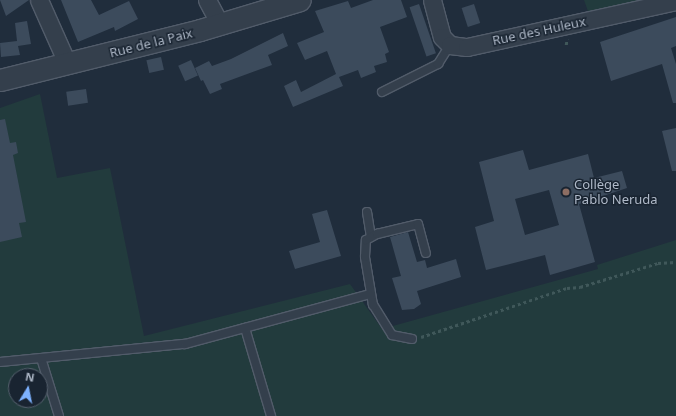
<!DOCTYPE html>
<html>
<head>
<meta charset="utf-8">
<style>
	body { margin:0 }
	#map { position:relative; width:676px; height:416px; overflow:hidden; background:#202d3c; font-family:"Noto Sans",sans-serif }
	div>[style] { position:absolute }
	.green>* { inset:0; background:#223b3d }
	.building>* { inset:0; background:#3c4b5c; transform-origin:0 0 }
	.path>* { height:2.5px; margin-top:-1.25px; transform-origin:0; background:repeating-linear-gradient(90deg,#40585a 0 3px,transparent 0 6px) }
	.roads { filter:drop-shadow(1px 0 #525c6a) drop-shadow(-1px 0 #525c6a) drop-shadow(0 1px #525c6a) drop-shadow(0 -1px #525c6a) }
	.service>* { height:8px; margin:-4px; padding:0 4px; transform-origin:4px; border-radius:4px; background:#343f4c }
	.minor>* { height:17px; margin:-8.5px; padding:0 8.5px; transform-origin:8.5px; border-radius:8.5px; background:#343f4c }
	.tertiary>* { height:21px; margin:-10.5px; padding:0 10.5px; transform-origin:10.5px; border-radius:10.5px; background:#343f4c }
	.dots>* { width:11px; height:11px; translate:-50% -50%; box-sizing:border-box; border:2px solid #192431; border-radius:50% }
	span { translate:-50% -50%; white-space:nowrap; text-align:center; line-height:1.15; -webkit-text-stroke:3px #192431; paint-order:stroke }
	.street-label { font-size:13px; color:#afb9c8 }
	.poi-label { font-size:13px; color:#afb9c8 }
	.left { translate:0 -50%; text-align:left }
	.north { position:absolute; left:8px; top:368px; width:40px; height:40px; box-sizing:border-box; background:#192431; border:1px solid #55606d; border-radius:50%; rotate:10deg; font-size:11px; font-weight:700; line-height:16px; text-align:center; color:#afb9c8 }
	.north::after { content:''; display:block; margin:auto; width:14px; height:18px; background:#7db2ff; clip-path:polygon(50% 0,100% 100%,50% 72%,0 100%) }
</style>
</head>
<body>
<div id="map">
	<div class="green">
		<i style="clip-path:polygon(584px 0,654px 0,589px 14px)"></i>
		<i style="clip-path:polygon(evenodd,40px 94px,57px 178px,110px 168px,144px 336px,350px 284px,382px 329px,598px 269px,597px 265px,676px 240px,676px 416px,0 416px,0 108px,40px 94px,16px 376px,40px 376px,40px 400px,16px 400px,16px 376px)"></i>
	</div>
	<div class="building">
		<i style="clip-path:polygon(0 0,29px 0,6px 16px)"></i>
		<i style="clip-path:polygon(61px 0,91px 0,99px 15px,129px 1px,138px 19px,115px 31px,114px 27px,78px 42px)"></i>
		<i style="clip-path:polygon(373px 0,401px 0,407px 17px,380px 27px,389px 52px,385px 54px,387px 62px,374px 66px,376px 72px,361px 78px,358px 70px,339px 77px,343px 86px,293px 107px,284px 86px,296px 80px,301px 92px,336px 74px,327px 51px,305px 60px,297px 43px,324px 32px,315px 11px,348px 1px,351px 8px)"></i>
		<i style="left:419px;top:4px;width:52px;height:10px;rotate:71deg"></i>
		<i style="left:474px;top:4px;width:20px;height:13px;rotate:72deg"></i>
		<i style="clip-path:polygon(676px 17px,676px 46px,671px 48px,676px 64px,676px 103px,673px 103px,662px 64px,611px 81px,600px 42px)"></i>
		<i style="clip-path:polygon(27px 21px,31px 44px,18px 46px,20px 55px,1px 57px,0 43px,17px 41px,15px 23px)"></i>
		<i style="clip-path:polygon(283px 33px,288px 46px,268px 55px,272px 65px,220px 84px,222px 89px,210px 94px,203px 80px,201px 81px,195px 68px,209px 61px,212px 66px,231px 59px)"></i>
		<i style="left:161px;top:57px;width:13px;height:15px;rotate:77deg"></i>
		<i style="left:191px;top:60px;width:17px;height:14px;rotate:66deg"></i>
		<i style="left:86px;top:89px;width:14px;height:20px;rotate:82deg"></i>
		<i style="clip-path:polygon(5px 119px,10px 143px,16px 142px,18px 153px,13px 155px,26px 222px,19px 223px,22px 237px,0 242px,0 120px)"></i>
		<i style="clip-path:polygon(676px 128px,676px 171px,672px 171px,662px 131px)"></i>
		<i style="clip-path:polygon(evenodd,523px 150px,529px 170px,588px 154px,594px 178px,622px 171px,627px 188px,579px 204px,595px 262px,550px 275px,545px 255px,486px 270px,475px 227px,494px 221px,479px 162px,523px 150px,549px 190px,559px 225px,525px 235px,515px 199px,549px 190px)"></i>
		<i style="clip-path:polygon(327px 210px,341px 256px,295px 269px,289px 251px,320px 242px,312px 214px)"></i>
		<i style="clip-path:polygon(408px 232px,417px 262px,425px 260px,427px 268px,456px 259px,461px 277px,417px 291px,421px 304px,414px 309px,402px 310px,392px 278px,401px 276px,390px 237px)"></i>
	</div>
	<div class="path">
		<i style="left:566px;top:45px;width:6px;rotate:-81deg"></i>
		<i style="left:421px;top:337px;width:154px;rotate:-18.6deg"></i>
		<i style="left:567px;top:288px;width:13px;rotate:-4deg"></i>
		<i style="left:580px;top:287px;width:82px;rotate:-17.1deg"></i>
		<i style="left:658px;top:263px;width:18px;rotate:-3deg"></i>
	</div>
	<div class="roads">
		<div class="service">
			<i style="left:382px;top:92px;width:63px;rotate:-26.6deg"></i>
			<i style="left:438px;top:64px;width:22px;rotate:-58deg"></i>
			<i style="left:367px;top:212px;width:25px;rotate:81deg"></i>
			<i style="left:245px;top:328px;width:92px;rotate:73.5deg"></i>
			<i style="left:412px;top:339px;width:20px;rotate:-169deg"></i>
			<i style="left:392px;top:335px;width:36px;rotate:-122deg"></i>
			<i style="left:373px;top:305px;width:49px;rotate:-99.5deg"></i>
			<i style="left:365px;top:257px;width:17px;rotate:-87deg"></i>
			<i style="left:366px;top:240px;width:13px;rotate:-29deg"></i>
			<i style="left:377px;top:234px;width:42px;rotate:-13.7deg"></i>
			<i style="left:418px;top:224px;width:30px;rotate:75deg"></i>
			<i style="left:41px;top:358px;width:61px;rotate:72.8deg"></i>
			<i style="left:0;top:362px;width:186px;rotate:-5.6deg"></i>
			<i style="left:185px;top:344px;width:192px;rotate:-15.1deg"></i>
		</div>
		<div class="minor">
			<i style="left:39px;top:0;width:69px;rotate:66deg"></i>
			<i style="left:207px;top:0;width:27px;rotate:62deg"></i>
			<i style="left:432px;top:0;width:38px;rotate:75deg"></i>
			<i style="left:442px;top:37px;width:11px;rotate:45deg"></i>
			<i style="left:450px;top:45px;width:17px;rotate:7deg"></i>
			<i style="left:467px;top:47px;width:214px;rotate:-12.4deg"></i>
		</div>
		<div class="tertiary">
			<i style="left:0;top:80px;width:206px;rotate:-14deg"></i>
			<i style="left:200px;top:30px;width:104px;rotate:-16.7deg"></i>
		</div>
	</div>
	<div class="dots">
		<i style="left:566px;top:192px;background:#8d6e63"></i>
	</div>
	<div class="street-label">
		<span style="left:539px;top:31px;rotate:-12deg">Rue des Huleux</span>
		<span style="left:151px;top:43px;rotate:-14deg">Rue de la Paix</span>
	</div>
	<div class="poi-label">
		<span class="left" style="left:574px;top:192px">Collège<br>Pablo Neruda</span>
	</div>
	<div class="north">N</div>
</div>
</body>
</html>
